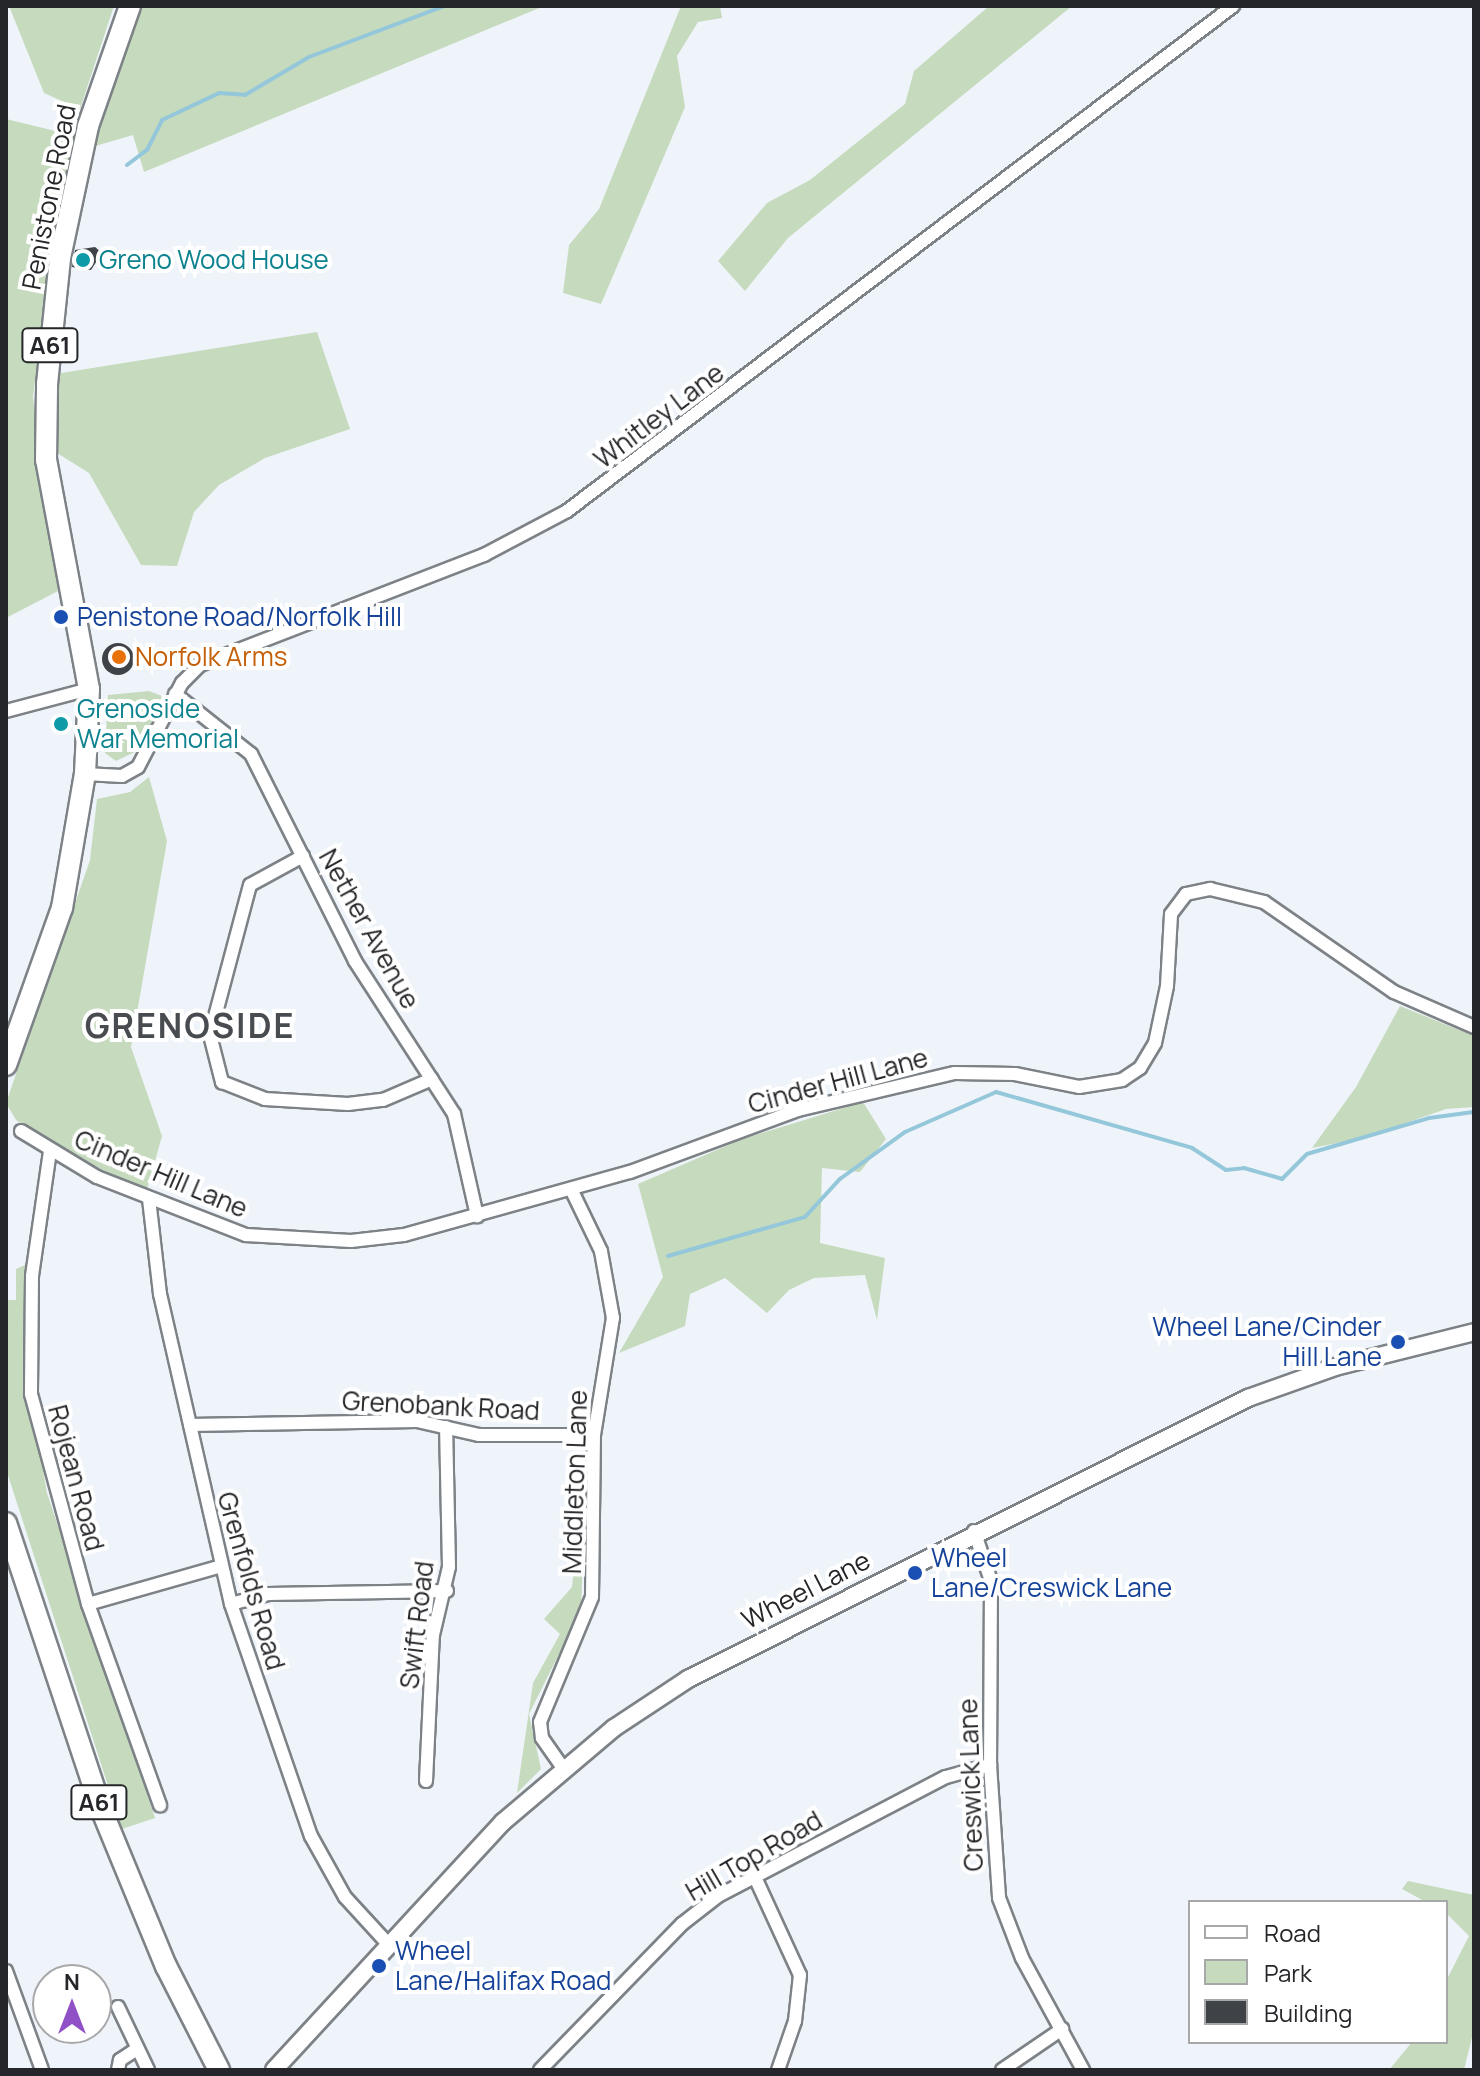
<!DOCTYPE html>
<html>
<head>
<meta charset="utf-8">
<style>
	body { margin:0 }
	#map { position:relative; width:1480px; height:2076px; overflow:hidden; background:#eff4fa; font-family:Manrope,sans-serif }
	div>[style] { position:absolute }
	.green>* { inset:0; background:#c6dabe }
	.stream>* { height:4px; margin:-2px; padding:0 2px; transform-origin:2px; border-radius:2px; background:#94c7da }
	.building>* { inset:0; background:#3f4348 }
	.round { border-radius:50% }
	.roads { filter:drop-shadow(2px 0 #7d8287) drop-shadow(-2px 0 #7d8287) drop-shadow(0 2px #7d8287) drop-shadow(0 -2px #7d8287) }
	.minor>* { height:12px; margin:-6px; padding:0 6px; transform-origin:6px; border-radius:6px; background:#fff }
	.tertiary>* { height:16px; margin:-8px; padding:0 8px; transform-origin:8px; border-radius:8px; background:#fff }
	.trunk>* { height:20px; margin:-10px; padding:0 10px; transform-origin:10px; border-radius:10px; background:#fff }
	.dots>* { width:22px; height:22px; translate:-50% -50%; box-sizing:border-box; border:4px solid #fff; border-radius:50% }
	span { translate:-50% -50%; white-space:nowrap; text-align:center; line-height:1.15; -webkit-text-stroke:8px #fff; paint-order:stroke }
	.shield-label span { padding:2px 6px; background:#fff; border:2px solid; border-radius:6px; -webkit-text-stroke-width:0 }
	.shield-label { font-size:24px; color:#252629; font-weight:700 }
	.street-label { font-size:26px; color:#252629 }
	.culture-label { font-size:26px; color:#0d838f }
	.left { translate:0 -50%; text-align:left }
	.transit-label { font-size:26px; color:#164399 }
	.right { translate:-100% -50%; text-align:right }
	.food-label { font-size:26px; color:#c56008 }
	.district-label { font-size:34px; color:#484c51; font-weight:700; letter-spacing:2px }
	.frame { position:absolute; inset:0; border:8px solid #252629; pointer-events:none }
	.legend { position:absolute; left:1188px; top:1900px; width:260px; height:144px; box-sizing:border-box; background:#fff; border:2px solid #a8a8a9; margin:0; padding:10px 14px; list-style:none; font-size:24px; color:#252629 }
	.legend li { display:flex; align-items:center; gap:16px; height:40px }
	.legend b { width:40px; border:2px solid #a8a8a9 }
	.north { position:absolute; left:32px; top:1964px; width:80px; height:80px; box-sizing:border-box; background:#fff; border:2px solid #a8a8a9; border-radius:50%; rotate:0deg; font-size:22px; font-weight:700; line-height:32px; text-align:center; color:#252629 }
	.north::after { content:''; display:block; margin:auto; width:28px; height:36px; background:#9051c6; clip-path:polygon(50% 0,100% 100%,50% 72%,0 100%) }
</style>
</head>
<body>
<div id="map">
	<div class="green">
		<i style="clip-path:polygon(9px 6px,114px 6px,80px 109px,44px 93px)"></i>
		<i style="clip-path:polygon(140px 6px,544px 6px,144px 172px,133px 135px,92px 147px)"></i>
		<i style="clip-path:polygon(681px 6px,720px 6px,722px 18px,698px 22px,677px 56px,685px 107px,601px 304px,563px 293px,569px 245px,599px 209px)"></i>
		<i style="clip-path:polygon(989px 6px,1072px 6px,788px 238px,745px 291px,718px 261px,767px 203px,810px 180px,905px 104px,914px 71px)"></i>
		<i style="clip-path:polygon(6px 119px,76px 136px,53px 238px,33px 397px,58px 591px,6px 618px)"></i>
		<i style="clip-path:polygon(317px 332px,350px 429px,265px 458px,219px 485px,194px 512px,177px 566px,141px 565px,89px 473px,57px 453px,55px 374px)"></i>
		<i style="clip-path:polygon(149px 691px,162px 696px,141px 749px,116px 761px,105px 753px,108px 695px)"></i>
		<i style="clip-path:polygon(149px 777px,167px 841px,131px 1047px,162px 1136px,146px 1193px,40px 1137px,16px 1120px,6px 1103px,90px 860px,97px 799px,130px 792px)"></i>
		<i style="clip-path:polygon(1400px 1006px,1474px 1036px,1474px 1107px,1446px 1109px,1363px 1138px,1312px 1148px,1356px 1087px)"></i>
		<i style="clip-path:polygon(863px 1102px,886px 1139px,860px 1172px,822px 1168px,820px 1243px,885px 1258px,877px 1320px,865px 1275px,814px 1278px,789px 1290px,767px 1313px,725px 1278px,690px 1294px,685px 1326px,619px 1353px,663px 1277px,638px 1184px,742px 1139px)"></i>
		<i style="clip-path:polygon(27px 1264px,25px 1371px,47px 1493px,155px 1818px,122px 1829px,6px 1469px,6px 1300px,16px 1300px,16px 1269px)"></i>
		<i style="clip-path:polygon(584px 1528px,581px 1610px,529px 1714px,541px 1769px,517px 1793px,533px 1683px,560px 1634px,544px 1619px,572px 1587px,578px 1532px)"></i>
		<i style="clip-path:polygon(1408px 1881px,1474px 1895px,1474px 2029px,1464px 2070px,1389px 2070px,1412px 2042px,1446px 2042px,1446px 1981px,1469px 1936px,1446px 1913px,1446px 1902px,1426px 1902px,1402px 1889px)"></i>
	</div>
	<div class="stream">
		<i style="left:127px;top:165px;width:25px;rotate:-37deg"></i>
		<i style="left:147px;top:150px;width:34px;rotate:-63deg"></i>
		<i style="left:162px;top:120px;width:63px;rotate:-25.3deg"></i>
		<i style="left:219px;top:93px;width:26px;rotate:4deg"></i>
		<i style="left:245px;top:95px;width:74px;rotate:-30.7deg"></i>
		<i style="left:309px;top:57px;width:145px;rotate:-20.6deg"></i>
		<i style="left:668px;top:1256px;width:142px;rotate:-15.9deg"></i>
		<i style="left:805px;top:1217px;width:52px;rotate:-47.4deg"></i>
		<i style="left:840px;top:1179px;width:80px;rotate:-35.9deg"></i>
		<i style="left:905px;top:1132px;width:99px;rotate:-23.7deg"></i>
		<i style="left:996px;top:1092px;width:204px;rotate:15.9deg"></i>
		<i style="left:1192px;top:1148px;width:40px;rotate:32.9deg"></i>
		<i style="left:1226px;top:1170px;width:18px;rotate:-6deg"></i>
		<i style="left:1244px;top:1168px;width:40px;rotate:16deg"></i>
		<i style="left:1282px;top:1179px;width:35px;rotate:-45deg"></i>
		<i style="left:1307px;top:1154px;width:127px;rotate:-16.4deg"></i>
		<i style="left:1429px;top:1118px;width:45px;rotate:-7.6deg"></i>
	</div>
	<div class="building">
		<i style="clip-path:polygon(95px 247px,102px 253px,91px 270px,72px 267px,75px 250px)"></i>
		<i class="round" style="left:102px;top:643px;width:32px;height:32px"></i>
	</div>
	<div class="roads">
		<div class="minor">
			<i style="left:175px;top:694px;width:97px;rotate:38.3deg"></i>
			<i style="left:251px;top:754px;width:232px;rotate:63.3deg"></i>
			<i style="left:355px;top:961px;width:182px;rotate:57.1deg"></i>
			<i style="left:454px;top:1114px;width:105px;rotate:77.3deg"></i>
			<i style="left:6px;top:711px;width:86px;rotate:-14.8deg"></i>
			<i style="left:85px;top:774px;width:37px;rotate:3deg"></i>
			<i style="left:122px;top:776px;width:18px;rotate:-29deg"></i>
			<i style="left:138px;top:767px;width:95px;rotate:-62.4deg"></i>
			<i style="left:182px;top:683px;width:25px;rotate:-45deg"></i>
			<i style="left:200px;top:665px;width:305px;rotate:-21.2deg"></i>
			<i style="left:484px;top:555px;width:94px;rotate:-27.9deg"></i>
			<i style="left:567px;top:511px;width:836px;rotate:-37.17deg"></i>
			<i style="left:303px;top:856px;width:60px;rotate:151.3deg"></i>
			<i style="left:250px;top:885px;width:155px;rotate:104.9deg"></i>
			<i style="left:210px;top:1035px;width:49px;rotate:75.7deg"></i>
			<i style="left:222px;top:1082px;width:46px;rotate:21.6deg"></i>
			<i style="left:265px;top:1099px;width:83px;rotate:3.4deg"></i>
			<i style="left:348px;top:1104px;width:35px;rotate:-7deg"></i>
			<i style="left:383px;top:1100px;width:53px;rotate:-23.2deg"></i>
			<i style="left:21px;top:1131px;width:89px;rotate:31.2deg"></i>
			<i style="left:97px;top:1177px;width:160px;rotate:21.3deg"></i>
			<i style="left:246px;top:1235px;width:105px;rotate:3.3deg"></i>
			<i style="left:351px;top:1241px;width:53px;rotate:-6.5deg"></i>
			<i style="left:404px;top:1235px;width:235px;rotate:-15.6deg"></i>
			<i style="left:630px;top:1172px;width:179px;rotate:-20.3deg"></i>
			<i style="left:798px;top:1110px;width:161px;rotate:-13.3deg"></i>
			<i style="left:955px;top:1073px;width:60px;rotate:1deg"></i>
			<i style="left:1015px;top:1074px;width:65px;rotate:11.5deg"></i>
			<i style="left:1079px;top:1087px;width:44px;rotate:-9.2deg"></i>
			<i style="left:1122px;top:1080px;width:22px;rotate:-34deg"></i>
			<i style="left:1140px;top:1068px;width:29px;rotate:-59deg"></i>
			<i style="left:1155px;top:1043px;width:58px;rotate:-78.1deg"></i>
			<i style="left:1167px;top:986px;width:72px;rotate:-86.8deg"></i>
			<i style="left:1171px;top:914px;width:25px;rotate:-53deg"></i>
			<i style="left:1186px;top:894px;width:25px;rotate:-12deg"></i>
			<i style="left:1210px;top:889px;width:56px;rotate:13.5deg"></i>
			<i style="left:1264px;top:902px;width:158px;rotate:34.7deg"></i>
			<i style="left:1394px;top:992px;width:87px;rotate:23.6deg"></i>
			<i style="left:50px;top:1151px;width:126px;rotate:98.2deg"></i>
			<i style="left:32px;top:1276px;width:118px;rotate:90.5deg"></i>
			<i style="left:31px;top:1394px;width:218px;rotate:74.8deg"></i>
			<i style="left:88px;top:1604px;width:214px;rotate:70.3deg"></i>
			<i style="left:149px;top:1199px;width:96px;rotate:83.4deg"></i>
			<i style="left:160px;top:1294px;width:318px;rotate:77.1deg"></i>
			<i style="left:231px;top:1604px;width:245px;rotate:71deg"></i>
			<i style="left:311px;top:1836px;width:70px;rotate:60.9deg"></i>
			<i style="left:345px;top:1897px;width:65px;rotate:47.5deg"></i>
			<i style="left:190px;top:1425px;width:227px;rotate:-1deg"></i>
			<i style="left:417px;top:1421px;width:64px;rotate:12.7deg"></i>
			<i style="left:479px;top:1435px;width:115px"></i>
			<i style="left:974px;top:1531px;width:53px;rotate:71.2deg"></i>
			<i style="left:991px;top:1581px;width:184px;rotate:90.3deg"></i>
			<i style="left:990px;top:1765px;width:133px;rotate:86.1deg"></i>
			<i style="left:999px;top:1898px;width:64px;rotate:69deg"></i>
			<i style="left:1022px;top:1958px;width:128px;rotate:61.4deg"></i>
			<i style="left:88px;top:1604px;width:138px;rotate:-15.9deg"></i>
			<i style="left:231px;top:1604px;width:38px;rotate:-15deg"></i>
			<i style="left:268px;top:1594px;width:179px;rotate:-1deg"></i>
			<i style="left:563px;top:1768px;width:37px;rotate:-125deg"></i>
			<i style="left:542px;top:1738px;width:16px;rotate:-97deg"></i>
			<i style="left:540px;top:1722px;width:135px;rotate:-67.4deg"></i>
			<i style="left:592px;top:1597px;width:162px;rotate:-89.3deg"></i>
			<i style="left:594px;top:1435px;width:119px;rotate:-80.8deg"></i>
			<i style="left:613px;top:1318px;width:68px;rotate:-100.2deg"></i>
			<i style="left:601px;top:1251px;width:69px;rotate:-115.8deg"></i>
			<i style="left:426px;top:1781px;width:146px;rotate:-87.3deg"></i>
			<i style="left:433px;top:1635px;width:70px;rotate:-76.8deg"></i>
			<i style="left:449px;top:1567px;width:140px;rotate:-91.2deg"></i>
			<i style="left:754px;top:1875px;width:110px;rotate:65.3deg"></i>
			<i style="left:800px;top:1975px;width:46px;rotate:96.2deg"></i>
			<i style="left:795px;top:2021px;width:52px;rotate:109.1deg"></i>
			<i style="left:6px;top:1971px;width:105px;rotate:70deg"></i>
			<i style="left:118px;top:2007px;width:70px;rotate:64.5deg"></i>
			<i style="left:118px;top:2070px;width:10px;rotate:-79deg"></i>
			<i style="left:120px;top:2060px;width:20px;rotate:-33deg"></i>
			<i style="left:540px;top:2070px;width:204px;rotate:-45.8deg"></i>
			<i style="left:682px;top:1924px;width:46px;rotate:-37.9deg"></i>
			<i style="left:718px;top:1896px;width:257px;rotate:-27.6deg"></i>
			<i style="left:946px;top:1777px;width:46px;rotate:-15.3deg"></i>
			<i style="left:1002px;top:2070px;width:73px;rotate:-34.3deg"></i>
		</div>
		<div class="tertiary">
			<i style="left:274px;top:2070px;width:338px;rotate:-47.3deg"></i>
			<i style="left:503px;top:1822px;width:145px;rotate:-40.3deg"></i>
			<i style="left:614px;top:1728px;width:89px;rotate:-33.5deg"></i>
			<i style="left:688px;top:1679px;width:627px;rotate:-26.65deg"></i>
			<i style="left:1248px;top:1398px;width:92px;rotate:-19.6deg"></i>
			<i style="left:1335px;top:1367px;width:143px;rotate:-14.1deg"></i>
		</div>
		<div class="trunk">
			<i style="left:6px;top:1065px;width:167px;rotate:-70.4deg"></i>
			<i style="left:62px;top:908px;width:136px;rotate:-80.3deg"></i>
			<i style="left:85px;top:774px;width:85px;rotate:-87.3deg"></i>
			<i style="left:89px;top:689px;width:233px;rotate:-100.6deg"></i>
			<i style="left:46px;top:460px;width:76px;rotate:-89.2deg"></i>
			<i style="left:47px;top:384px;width:127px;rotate:-84.1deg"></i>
			<i style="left:60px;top:258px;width:135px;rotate:-78deg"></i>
			<i style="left:88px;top:126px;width:127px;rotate:-70.7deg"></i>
			<i style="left:6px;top:1523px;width:304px;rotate:71.6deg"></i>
			<i style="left:102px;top:1811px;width:168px;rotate:67.6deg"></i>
			<i style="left:166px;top:1966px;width:117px;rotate:63deg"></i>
		</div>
	</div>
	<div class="dots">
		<i style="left:83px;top:260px;background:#0f9aa8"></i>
		<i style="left:61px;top:617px;background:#1a4fb4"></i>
		<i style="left:119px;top:657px;background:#e8710a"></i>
		<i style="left:61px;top:724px;background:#0f9aa8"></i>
		<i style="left:1398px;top:1342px;background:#1a4fb4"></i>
		<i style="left:915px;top:1573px;background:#1a4fb4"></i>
		<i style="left:379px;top:1966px;background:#1a4fb4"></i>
	</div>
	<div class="shield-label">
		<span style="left:50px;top:345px">A61</span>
		<span style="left:99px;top:1802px">A61</span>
	</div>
	<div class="street-label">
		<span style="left:49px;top:197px;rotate:-79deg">Penistone Road</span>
		<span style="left:659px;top:416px;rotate:-37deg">Whitley Lane</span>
		<span style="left:369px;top:929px;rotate:61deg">Nether Avenue</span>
		<span style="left:838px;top:1081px;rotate:-15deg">Cinder Hill Lane</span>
		<span style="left:161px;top:1174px;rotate:23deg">Cinder Hill Lane</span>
		<span style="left:441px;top:1406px;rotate:3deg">Grenobank Road</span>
		<span style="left:76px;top:1478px;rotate:75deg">Rojean Road</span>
		<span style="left:575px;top:1482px;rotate:-88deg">Middleton Lane</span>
		<span style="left:251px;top:1581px;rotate:74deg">Grenfolds Road</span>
		<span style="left:806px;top:1590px;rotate:-27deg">Wheel Lane</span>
		<span style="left:417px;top:1625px;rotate:-83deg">Swift Road</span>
		<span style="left:971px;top:1785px;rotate:-92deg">Creswick Lane</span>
		<span style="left:754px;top:1856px;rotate:-30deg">Hill Top Road</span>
	</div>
	<div class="culture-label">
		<span class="left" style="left:99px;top:260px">Greno Wood House</span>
		<span class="left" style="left:77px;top:724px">Grenoside<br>War Memorial</span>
	</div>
	<div class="transit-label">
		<span class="left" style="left:77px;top:617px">Penistone Road/Norfolk Hill</span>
		<span class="right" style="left:1382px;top:1342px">Wheel Lane/Cinder<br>Hill Lane</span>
		<span class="left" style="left:931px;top:1573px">Wheel<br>Lane/Creswick Lane</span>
		<span class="left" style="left:395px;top:1966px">Wheel<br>Lane/Halifax Road</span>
	</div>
	<div class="food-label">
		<span class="left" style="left:135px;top:657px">Norfolk Arms</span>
	</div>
	<div class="district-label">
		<span style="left:190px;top:1026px">GRENOSIDE</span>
	</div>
	<div class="frame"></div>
	<ul class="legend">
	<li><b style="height:10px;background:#fff"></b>Road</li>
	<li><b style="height:22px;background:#c6dabe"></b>Park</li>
	<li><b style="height:22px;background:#3f4348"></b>Building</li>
	</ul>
	<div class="north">N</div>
</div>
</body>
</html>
